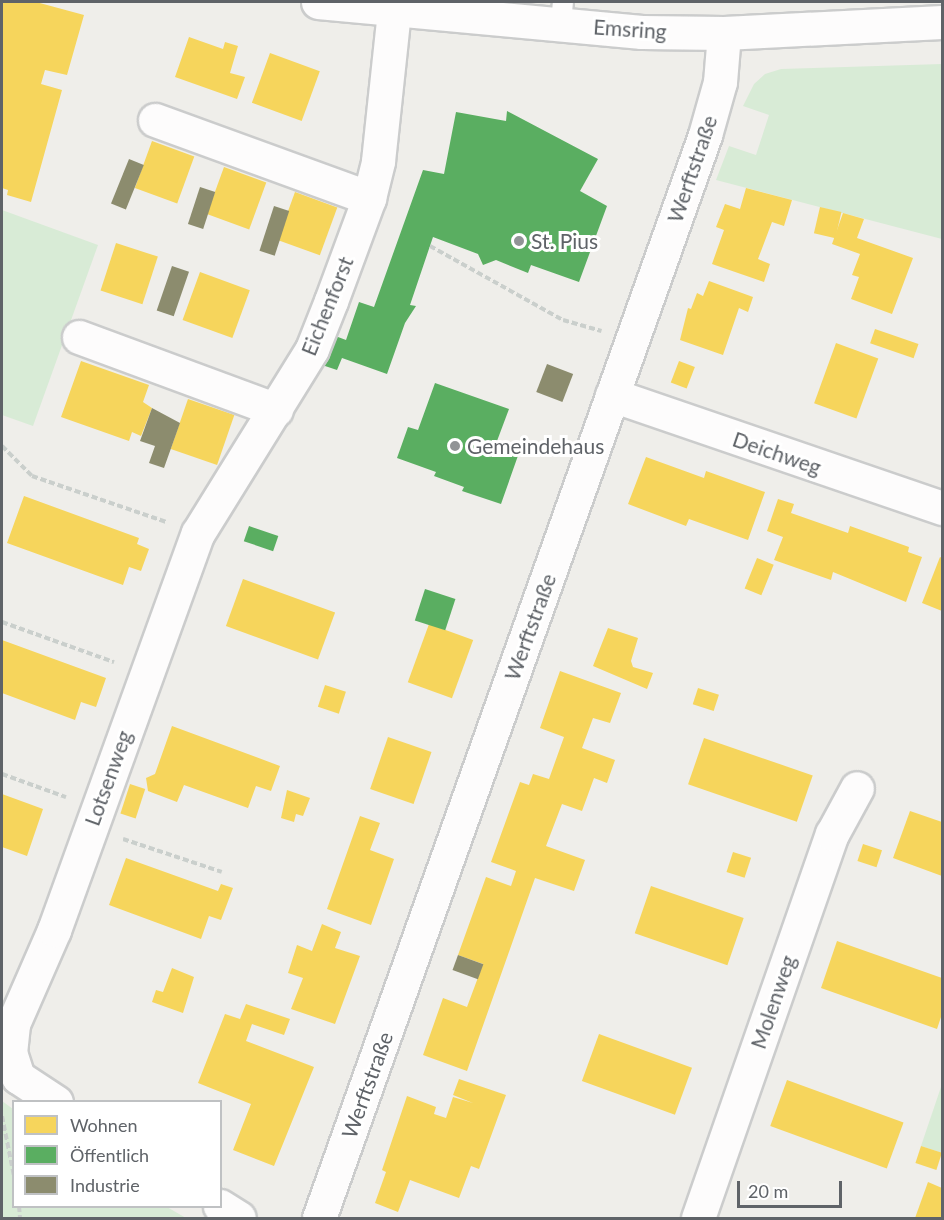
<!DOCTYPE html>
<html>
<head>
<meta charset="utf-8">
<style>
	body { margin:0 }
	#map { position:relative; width:944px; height:1220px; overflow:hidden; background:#efeeea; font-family:Lato,sans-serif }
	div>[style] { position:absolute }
	.green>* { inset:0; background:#d8ebd6 }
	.homes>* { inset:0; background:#f6d55c; transform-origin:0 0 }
	.public>* { inset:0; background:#5aae61; transform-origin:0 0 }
	.industry>* { inset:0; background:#8c8c6e; transform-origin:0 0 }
	.path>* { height:4px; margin-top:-2px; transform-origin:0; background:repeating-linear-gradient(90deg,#cacfcc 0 6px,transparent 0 9px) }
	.roads { filter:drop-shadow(2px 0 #cbcccc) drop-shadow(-2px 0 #cbcccc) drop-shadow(0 2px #cbcccc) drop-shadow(0 -2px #cbcccc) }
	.service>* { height:20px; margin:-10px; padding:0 10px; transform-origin:10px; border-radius:10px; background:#fdfcfc }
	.minor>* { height:33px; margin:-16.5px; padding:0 16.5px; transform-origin:16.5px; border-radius:16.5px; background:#fdfcfc }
	.dots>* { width:16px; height:16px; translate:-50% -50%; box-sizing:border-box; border:3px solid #fff; border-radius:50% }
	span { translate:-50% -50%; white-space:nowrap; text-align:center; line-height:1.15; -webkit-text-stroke:6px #fff; paint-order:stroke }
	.street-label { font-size:21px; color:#5f6368 }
	.poi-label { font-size:21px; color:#5f6368 }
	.left { translate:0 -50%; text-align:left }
	.frame { position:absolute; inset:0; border:3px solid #5f6368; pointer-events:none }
	.legend { position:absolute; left:12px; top:1100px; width:210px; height:108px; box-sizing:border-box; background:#fff; border:2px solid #bfc1c3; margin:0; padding:8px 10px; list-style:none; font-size:18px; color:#5f6368 }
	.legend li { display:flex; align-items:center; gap:12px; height:30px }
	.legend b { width:30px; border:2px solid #bfc1c3 }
	.scale { position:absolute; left:737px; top:1181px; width:105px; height:27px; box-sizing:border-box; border:3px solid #5f6368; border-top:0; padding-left:8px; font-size:18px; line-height:21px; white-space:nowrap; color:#5f6368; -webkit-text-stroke:4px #fff; paint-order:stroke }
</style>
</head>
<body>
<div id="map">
	<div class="green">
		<i style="clip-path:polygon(942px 64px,942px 239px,716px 180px,729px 146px,756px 155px,769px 115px,743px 106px,754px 84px,765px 74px,781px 69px)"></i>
		<i style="clip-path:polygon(2px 210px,98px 245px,33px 426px,2px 415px)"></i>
		<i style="clip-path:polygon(942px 1084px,942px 1153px,921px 1146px)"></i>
		<i style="clip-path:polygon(2px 1101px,13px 1109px,14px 1206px,167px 1207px,186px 1218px,2px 1218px)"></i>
	</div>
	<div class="homes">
		<i style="clip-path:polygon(2px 2px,36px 2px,84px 15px,67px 75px,45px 70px,41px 84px,62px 90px,31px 202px,7px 195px,8px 190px,2px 188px)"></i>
		<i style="clip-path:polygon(189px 37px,223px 49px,225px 42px,238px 46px,230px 73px,245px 77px,237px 99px,175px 77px)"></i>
		<i style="left:270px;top:53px;width:53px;height:53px;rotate:20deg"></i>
		<i style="left:152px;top:141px;width:45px;height:50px;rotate:20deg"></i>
		<i style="left:224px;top:167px;width:45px;height:50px;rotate:20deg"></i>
		<i style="clip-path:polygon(746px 188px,792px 200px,784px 226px,772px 222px,758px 259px,770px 264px,764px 282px,712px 264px,724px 230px,716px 227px,725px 204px,740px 209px)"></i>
		<i style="left:295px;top:192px;width:45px;height:51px;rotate:20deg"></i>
		<i style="left:820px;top:207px;width:22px;height:27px;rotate:13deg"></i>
		<i style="clip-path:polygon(843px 213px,864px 219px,857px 238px,913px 258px,892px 314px,851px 299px,859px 277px,852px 275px,860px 254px,832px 244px)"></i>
		<i style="left:116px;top:243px;width:44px;height:50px;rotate:18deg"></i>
		<i style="left:200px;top:272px;width:53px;height:51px;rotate:20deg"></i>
		<i style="clip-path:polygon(709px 281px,753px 297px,748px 312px,739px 308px,723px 355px,680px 340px,688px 308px,691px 309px,697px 293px,703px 296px)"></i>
		<i style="left:875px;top:329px;width:46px;height:15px;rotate:19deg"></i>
		<i style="left:836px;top:343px;width:45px;height:64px;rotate:20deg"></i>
		<i style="clip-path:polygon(81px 361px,149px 385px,143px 402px,152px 408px,141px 436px,132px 432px,129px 441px,61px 417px)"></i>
		<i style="left:679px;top:361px;width:17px;height:23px;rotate:21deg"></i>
		<i style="left:188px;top:399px;width:49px;height:53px;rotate:19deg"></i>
		<i style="clip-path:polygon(646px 457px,704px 478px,706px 471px,765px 492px,748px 540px,689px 519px,686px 526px,628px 504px)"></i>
		<i style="clip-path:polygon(24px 496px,139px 538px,137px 544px,149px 549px,141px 571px,129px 567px,123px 585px,7px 543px)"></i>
		<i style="clip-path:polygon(778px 499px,794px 504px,791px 513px,848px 533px,850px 526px,909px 547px,908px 552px,922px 557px,906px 602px,833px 572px,831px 580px,774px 560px,783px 537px,767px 531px)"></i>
		<i style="clip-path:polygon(940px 557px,942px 558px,942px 611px,922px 603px)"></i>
		<i style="left:757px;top:558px;width:18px;height:33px;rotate:22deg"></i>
		<i style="left:243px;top:579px;width:98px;height:50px;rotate:20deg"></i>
		<i style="left:429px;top:624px;width:47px;height:62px;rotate:20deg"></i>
		<i style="clip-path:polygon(608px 628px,638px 638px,631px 661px,633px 667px,653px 673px,647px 689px,593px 666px)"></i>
		<i style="clip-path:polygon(2px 640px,106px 678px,96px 707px,81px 702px,75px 720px,2px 693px)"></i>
		<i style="clip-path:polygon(560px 671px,621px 693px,610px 723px,593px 718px,582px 748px,615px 760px,607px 783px,594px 778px,582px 811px,562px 804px,546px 846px,585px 860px,574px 891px,535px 878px,467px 1071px,423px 1055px,443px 998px,467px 1007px,483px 964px,458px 955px,486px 877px,511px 886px,516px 871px,491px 862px,520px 782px,529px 785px,533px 774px,549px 779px,564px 737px,540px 728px)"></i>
		<i style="left:325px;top:685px;width:22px;height:23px;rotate:18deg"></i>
		<i style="left:698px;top:688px;width:22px;height:17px;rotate:18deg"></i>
		<i style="clip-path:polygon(172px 726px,280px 766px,271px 791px,256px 786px,248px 808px,184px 785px,177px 802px,148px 791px,146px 778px,155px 774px)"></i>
		<i style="left:388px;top:737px;width:46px;height:55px;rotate:19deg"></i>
		<i style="left:704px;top:738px;width:115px;height:49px;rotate:19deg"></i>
		<i style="left:130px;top:784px;width:16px;height:31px;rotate:18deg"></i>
		<i style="clip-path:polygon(287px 790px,310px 798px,303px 816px,296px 814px,294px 822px,281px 818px)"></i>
		<i style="clip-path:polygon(2px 794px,43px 809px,27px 856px,2px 847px)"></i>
		<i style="clip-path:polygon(910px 811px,942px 822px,942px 876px,893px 858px)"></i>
		<i style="clip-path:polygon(360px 816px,380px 823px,370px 850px,394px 859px,371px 925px,327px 909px)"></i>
		<i style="left:863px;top:844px;width:20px;height:18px;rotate:18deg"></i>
		<i style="left:733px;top:852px;width:19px;height:21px;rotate:18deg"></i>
		<i style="clip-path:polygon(126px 858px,218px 891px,221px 884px,233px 888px,221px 920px,209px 916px,201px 939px,109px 905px)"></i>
		<i style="left:651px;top:886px;width:98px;height:50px;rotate:19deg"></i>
		<i style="clip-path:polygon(322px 924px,341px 932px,335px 948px,360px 956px,335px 1024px,291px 1009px,303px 978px,288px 973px,297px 945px,312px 951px)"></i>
		<i style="clip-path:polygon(837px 941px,942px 978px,942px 1014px,937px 1029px,821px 988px)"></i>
		<i style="clip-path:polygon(172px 968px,194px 977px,183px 1013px,152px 1002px,156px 990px,163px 992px)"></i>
		<i style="clip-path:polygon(246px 1004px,290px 1019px,284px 1035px,252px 1024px,246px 1041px,314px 1067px,274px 1166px,233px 1150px,251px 1104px,198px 1083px,225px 1014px,240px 1019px)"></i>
		<i style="left:599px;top:1034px;width:99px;height:50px;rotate:20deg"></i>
		<i style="clip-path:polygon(459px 1079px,506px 1095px,479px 1169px,471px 1166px,459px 1198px,410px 1180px,398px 1212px,375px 1203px,386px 1172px,382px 1170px,407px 1096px,436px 1107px,434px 1114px,446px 1118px,453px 1097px,473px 1103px,453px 1095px)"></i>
		<i style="left:787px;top:1080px;width:124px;height:49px;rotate:20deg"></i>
		<i style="left:921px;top:1146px;width:22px;height:18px;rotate:18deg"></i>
		<i style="clip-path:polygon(928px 1182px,942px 1188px,942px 1218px,915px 1218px)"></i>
	</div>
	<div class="public">
		<i style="clip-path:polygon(507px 111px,598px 159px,580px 191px,607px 206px,579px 282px,531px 265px,528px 273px,496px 260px,483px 265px,478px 254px,433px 237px,410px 305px,416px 306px,405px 323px,387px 374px,342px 358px,337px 370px,319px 364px,330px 334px,346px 340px,359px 302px,374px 307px,423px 170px,444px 174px,456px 112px,506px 121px)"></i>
		<i style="clip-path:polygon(435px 383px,509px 409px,497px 441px,520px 450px,501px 504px,462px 491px,464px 487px,434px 476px,436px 472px,397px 458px,408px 427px,418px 430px)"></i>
		<i style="left:249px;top:526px;width:31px;height:16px;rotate:19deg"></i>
		<i style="left:425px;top:589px;width:32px;height:33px;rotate:18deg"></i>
	</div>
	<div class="industry">
		<i style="left:129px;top:159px;width:16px;height:48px;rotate:22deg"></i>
		<i style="left:200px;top:187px;width:16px;height:39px;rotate:18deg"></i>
		<i style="left:274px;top:206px;width:16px;height:47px;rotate:18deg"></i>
		<i style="left:172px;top:266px;width:18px;height:47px;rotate:19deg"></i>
		<i style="left:547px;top:364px;width:28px;height:30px;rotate:21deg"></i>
		<i style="clip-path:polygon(152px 408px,180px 423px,164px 468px,149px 463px,155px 446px,140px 441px)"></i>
		<i style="left:458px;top:955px;width:27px;height:16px;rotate:20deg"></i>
	</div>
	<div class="path">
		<i style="left:430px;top:246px;width:152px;rotate:29.1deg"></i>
		<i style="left:563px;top:320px;width:40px;rotate:16deg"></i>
		<i style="left:2px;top:446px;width:42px;rotate:45deg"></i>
		<i style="left:32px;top:476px;width:142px;rotate:18.9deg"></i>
		<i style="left:2px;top:622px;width:119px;rotate:19.7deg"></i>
		<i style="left:2px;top:774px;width:68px;rotate:19.8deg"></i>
		<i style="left:123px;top:839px;width:104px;rotate:18.4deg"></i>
		<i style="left:2px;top:1116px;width:61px;rotate:78.7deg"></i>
		<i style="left:19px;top:1206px;width:12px;rotate:85deg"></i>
	</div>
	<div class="roads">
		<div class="service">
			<i style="left:561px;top:24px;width:22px;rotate:-85deg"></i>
		</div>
		<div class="minor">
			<i style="left:318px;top:2px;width:325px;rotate:5.3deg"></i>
			<i style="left:642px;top:32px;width:82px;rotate:0.7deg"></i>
			<i style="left:724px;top:33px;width:218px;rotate:-2.9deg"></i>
			<i style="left:155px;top:120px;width:228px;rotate:20deg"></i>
			<i style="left:79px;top:337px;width:210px;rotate:20.3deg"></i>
			<i style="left:612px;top:395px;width:349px;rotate:18.9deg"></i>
			<i style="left:56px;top:1102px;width:45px;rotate:-146.7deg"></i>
			<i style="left:18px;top:1077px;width:25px;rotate:-108deg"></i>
			<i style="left:10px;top:1053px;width:29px;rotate:-84deg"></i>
			<i style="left:13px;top:1024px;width:103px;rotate:-66.4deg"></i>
			<i style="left:54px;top:930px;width:422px;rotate:-70.1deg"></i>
			<i style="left:198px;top:533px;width:216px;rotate:-58.2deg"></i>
			<i style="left:312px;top:349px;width:52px;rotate:-68.4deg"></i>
			<i style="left:331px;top:301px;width:110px;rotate:-69.7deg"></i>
			<i style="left:369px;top:198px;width:38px;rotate:-76deg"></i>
			<i style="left:378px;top:161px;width:150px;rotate:-83.9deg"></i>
			<i style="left:220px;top:1206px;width:22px;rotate:32deg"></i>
			<i style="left:319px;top:1218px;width:1150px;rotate:-70.38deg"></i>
			<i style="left:705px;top:135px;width:55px;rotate:-74.2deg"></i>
			<i style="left:720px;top:82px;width:49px;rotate:-85.3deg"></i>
			<i style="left:698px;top:1218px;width:407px;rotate:-70.8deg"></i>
			<i style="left:832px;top:834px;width:52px;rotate:-61.5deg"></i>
		</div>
	</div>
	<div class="dots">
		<i style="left:519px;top:241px;background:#919496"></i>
		<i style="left:455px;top:446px;background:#919496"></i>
	</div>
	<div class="street-label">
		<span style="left:630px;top:29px;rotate:4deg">Emsring</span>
		<span style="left:692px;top:169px;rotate:-71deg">Werftstraße</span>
		<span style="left:327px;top:306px;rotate:-68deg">Eichenforst</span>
		<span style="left:777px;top:453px;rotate:19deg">Deichweg</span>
		<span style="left:530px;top:627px;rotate:-70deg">Werftstraße</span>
		<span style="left:108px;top:778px;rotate:-70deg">Lotsenweg</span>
		<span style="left:773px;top:1002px;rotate:-71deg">Molenweg</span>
		<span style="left:367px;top:1085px;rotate:-70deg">Werftstraße</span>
	</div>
	<div class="poi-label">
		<span class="left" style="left:531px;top:241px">St. Pius</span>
		<span class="left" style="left:467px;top:446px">Gemeindehaus</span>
	</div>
	<div class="frame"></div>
	<ul class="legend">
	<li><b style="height:16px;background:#f6d55c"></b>Wohnen</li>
	<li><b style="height:16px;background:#5aae61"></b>Öffentlich</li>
	<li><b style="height:16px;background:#8c8c6e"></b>Industrie</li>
	</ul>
	<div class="scale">20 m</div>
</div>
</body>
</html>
